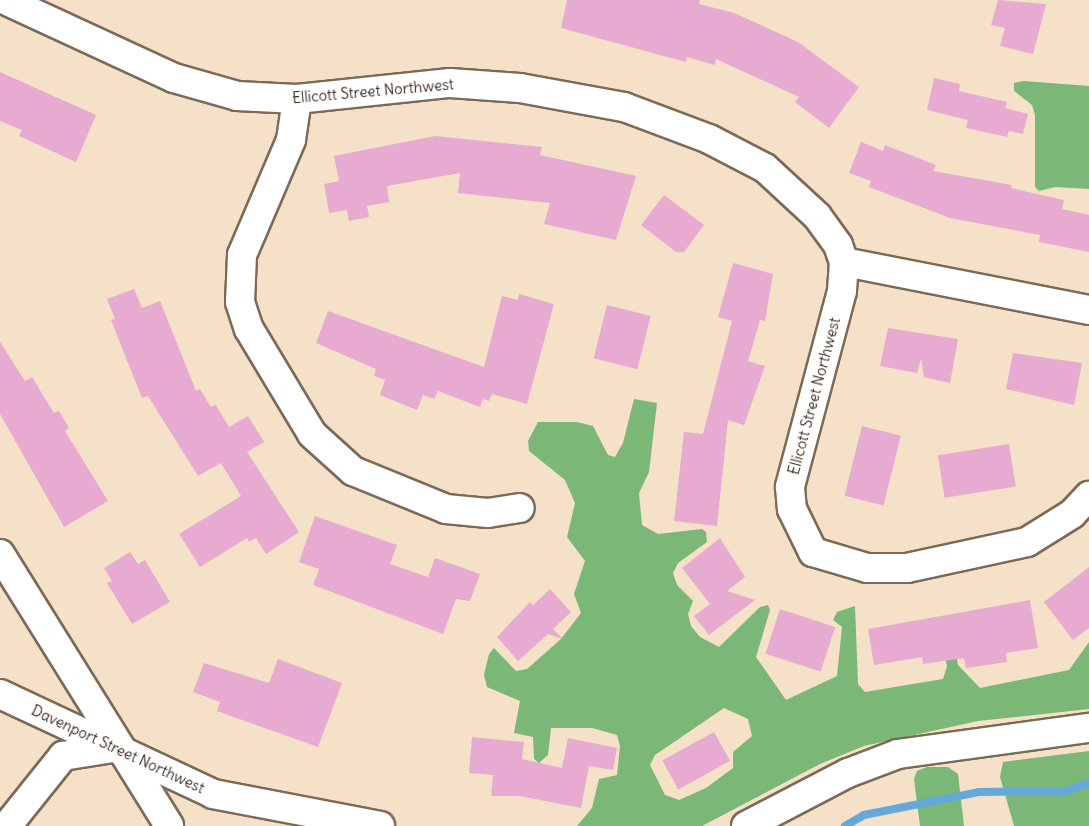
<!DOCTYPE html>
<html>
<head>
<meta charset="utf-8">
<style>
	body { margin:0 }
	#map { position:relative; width:1089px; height:826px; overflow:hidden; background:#f4e1c7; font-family:Delius,sans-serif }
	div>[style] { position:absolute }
	.forest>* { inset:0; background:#7bb776 }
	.stream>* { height:8px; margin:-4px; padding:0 4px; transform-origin:4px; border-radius:4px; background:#65a8da }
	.building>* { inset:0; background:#e7abd1; transform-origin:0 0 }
	.roads { filter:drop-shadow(2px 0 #7c6a59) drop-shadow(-2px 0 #7c6a59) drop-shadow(0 2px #7c6a59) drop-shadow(0 -2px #7c6a59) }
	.street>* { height:28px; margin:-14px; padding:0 14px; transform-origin:14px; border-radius:14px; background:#fff }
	span { translate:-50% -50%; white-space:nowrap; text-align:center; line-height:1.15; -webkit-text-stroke:4.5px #fff; paint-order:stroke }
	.street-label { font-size:15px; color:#3b2a1e }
</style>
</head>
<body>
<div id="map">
	<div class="forest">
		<i style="clip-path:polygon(1024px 81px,1089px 86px,1089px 189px,1055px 187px,1039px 191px,1035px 187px,1035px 115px,1032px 105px,1014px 91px,1014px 83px)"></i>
		<i style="clip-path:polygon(evenodd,634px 399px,657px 403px,649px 472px,639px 493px,642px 525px,658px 534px,702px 529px,706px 532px,707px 542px,678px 563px,673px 573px,677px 585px,693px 601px,688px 614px,691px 626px,700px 637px,719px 647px,760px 607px,768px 605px,770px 610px,756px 657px,786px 700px,837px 676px,842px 627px,833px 620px,837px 612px,855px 606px,858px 684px,865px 692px,943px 679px,947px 666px,940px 630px,951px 627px,958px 665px,980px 688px,1069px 670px,1089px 642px,1089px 709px,978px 721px,864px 746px,820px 764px,702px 826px,577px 826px,592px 808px,599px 779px,617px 775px,620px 746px,617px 735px,592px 728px,551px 728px,548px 755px,539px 763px,534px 759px,533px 737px,514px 733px,520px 701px,487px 687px,484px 675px,489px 654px,494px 648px,516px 671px,527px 669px,561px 639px,581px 613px,574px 594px,585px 561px,567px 537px,575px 503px,565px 480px,529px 451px,528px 441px,538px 422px,577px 422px,593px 426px,608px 455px,615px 457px,623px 443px,634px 399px,724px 708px,748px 719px,752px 736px,733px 752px,733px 768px,706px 788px,679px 800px,665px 795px,650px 765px,655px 755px,724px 708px)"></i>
		<i style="clip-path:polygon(1089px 751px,1089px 826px,1014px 826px,1000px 777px,1003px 762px)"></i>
		<i style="clip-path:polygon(927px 767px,948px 767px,958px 774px,964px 826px,920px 826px,914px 779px,917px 771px)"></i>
	</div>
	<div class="stream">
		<i style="left:845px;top:826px;width:22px;rotate:-30deg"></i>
		<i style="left:864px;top:815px;width:117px;rotate:-11.3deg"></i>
		<i style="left:979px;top:792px;width:86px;rotate:-0.7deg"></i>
		<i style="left:1065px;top:791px;width:25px;rotate:-18deg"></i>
	</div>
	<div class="building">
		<i style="clip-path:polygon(567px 0,700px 0,699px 4px,734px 13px,798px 42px,859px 87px,829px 128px,795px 102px,799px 97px,716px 59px,715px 65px,687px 57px,686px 62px,561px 28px)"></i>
		<i style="clip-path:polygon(998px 0,1046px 4px,1033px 54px,1000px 46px,1005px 28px,991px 25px)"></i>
		<i style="clip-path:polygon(0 72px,96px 115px,76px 162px,19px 136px,22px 130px,0 121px)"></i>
		<i style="clip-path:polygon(934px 78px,960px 84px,959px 91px,1007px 102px,1005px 108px,1028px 114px,1023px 134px,1009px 131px,1007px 137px,966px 128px,968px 120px,927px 110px)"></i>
		<i style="clip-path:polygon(435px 136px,542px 147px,540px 155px,636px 176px,616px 240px,544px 224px,550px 203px,458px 193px,460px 173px,387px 186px,389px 202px,367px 206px,369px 217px,349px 221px,347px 210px,329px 213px,324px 184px,339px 181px,334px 156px)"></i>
		<i style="clip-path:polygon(861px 142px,883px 151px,885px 145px,936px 165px,933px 171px,1012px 185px,1011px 188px,1064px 200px,1062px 209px,1089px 215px,1089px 252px,1039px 242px,1040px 235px,950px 218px,869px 187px,871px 181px,849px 173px)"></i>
		<i style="clip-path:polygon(664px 195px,704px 225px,684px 252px,676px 252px,641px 225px)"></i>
		<i style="clip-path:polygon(733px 263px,773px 274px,765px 321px,760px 320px,748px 361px,765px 366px,744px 425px,728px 420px,717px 526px,674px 521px,684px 432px,703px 434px,732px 321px,718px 317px)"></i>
		<i style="clip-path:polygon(134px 289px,142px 308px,160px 301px,196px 391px,200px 389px,211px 407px,216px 405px,229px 427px,248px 416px,264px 442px,247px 452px,299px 532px,266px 554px,256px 538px,249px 542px,247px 538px,200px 567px,179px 534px,241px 496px,221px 463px,198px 476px,148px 396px,142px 398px,111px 320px,115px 319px,107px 299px)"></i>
		<i style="clip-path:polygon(519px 294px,554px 304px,527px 404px,492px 394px,489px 401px,483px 399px,480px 407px,438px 391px,434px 399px,423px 395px,417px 410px,380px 395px,385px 380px,374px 376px,376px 369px,316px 343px,328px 311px,484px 367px,502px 296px,518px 300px)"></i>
		<i style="left:607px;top:305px;width:45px;height:55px;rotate:14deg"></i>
		<i style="clip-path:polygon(888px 328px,958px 339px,950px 383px,924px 377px,921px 359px,917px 373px,880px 366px)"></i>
		<i style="clip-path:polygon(0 342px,25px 381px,32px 377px,54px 413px,59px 411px,69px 428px,65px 431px,108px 501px,64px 527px,0 414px)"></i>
		<i style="clip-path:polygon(1013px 353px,1082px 363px,1074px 405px,1006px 389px)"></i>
		<i style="left:862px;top:426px;width:40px;height:72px;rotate:14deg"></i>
		<i style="left:1009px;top:444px;width:43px;height:72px;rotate:81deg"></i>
		<i style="clip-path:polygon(315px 516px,397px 545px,390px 564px,428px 577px,435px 558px,480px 574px,470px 601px,456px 599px,443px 634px,313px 585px,319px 569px,299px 562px)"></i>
		<i style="clip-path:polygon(720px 538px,745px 577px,727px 591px,755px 600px,709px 635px,694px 616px,710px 604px,682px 568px)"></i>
		<i style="clip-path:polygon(130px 552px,138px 564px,145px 560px,170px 602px,132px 624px,107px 583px,112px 581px,104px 568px)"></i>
		<i style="clip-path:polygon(1089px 567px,1089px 628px,1073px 640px,1044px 602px)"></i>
		<i style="clip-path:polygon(550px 589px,571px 612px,553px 629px,563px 639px,548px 634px,518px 661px,497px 637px,530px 602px,533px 605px)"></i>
		<i style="clip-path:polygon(1030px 600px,1038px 648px,1006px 653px,1007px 662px,966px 668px,964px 658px,923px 664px,922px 657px,874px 665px,868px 629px)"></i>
		<i style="left:780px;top:609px;width:58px;height:47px;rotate:18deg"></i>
		<i style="clip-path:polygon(278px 659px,342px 683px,318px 747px,217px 711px,220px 702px,193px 692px,204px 663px,269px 683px)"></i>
		<i style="left:714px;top:732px;width:33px;height:59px;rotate:61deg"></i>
		<i style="clip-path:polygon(472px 737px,524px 742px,522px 759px,562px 768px,568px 738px,617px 748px,613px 770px,589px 766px,581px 808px,520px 796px,491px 796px,493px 775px,469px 773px)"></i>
	</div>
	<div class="roads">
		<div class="street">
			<i style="left:5px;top:0;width:186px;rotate:24.8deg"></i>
			<i style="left:174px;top:78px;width:66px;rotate:15.9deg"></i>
			<i style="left:237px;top:96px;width:60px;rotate:2.9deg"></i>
			<i style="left:297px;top:99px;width:154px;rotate:-6deg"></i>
			<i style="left:450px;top:83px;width:70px;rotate:4.1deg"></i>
			<i style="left:520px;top:88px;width:106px;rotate:10.4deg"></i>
			<i style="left:624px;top:107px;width:91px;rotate:20.6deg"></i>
			<i style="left:709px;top:139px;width:63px;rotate:27.4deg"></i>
			<i style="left:765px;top:168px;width:71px;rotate:42.7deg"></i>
			<i style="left:817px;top:216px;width:36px;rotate:54deg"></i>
			<i style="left:838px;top:245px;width:18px;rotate:71deg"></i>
			<i style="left:297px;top:99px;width:41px;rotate:98.3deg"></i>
			<i style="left:291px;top:140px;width:125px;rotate:113.1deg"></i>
			<i style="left:242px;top:255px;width:47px;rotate:92.4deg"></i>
			<i style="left:240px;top:302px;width:28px;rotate:72deg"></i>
			<i style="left:249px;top:329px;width:122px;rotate:59deg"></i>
			<i style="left:312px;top:434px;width:55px;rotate:42.1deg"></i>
			<i style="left:353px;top:471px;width:100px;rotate:22.2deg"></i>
			<i style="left:446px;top:509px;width:42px;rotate:5.4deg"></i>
			<i style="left:488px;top:513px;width:32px;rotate:-9deg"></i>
			<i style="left:1089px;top:310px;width:250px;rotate:-168.9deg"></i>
			<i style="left:844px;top:262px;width:29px;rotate:94deg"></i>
			<i style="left:842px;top:291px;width:203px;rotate:104.9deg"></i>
			<i style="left:790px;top:487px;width:22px;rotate:85deg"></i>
			<i style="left:792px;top:509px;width:48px;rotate:64deg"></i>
			<i style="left:813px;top:552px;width:56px;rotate:16.5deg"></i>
			<i style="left:867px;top:568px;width:40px"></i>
			<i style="left:907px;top:568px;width:123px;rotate:-12.2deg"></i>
			<i style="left:1027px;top:542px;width:53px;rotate:-31.9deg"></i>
			<i style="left:1072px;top:514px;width:25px;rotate:-47deg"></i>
			<i style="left:0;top:554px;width:320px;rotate:58.1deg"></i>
			<i style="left:0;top:694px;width:235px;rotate:25.1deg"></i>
			<i style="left:213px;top:794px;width:170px;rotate:10.8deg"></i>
			<i style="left:7px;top:826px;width:90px;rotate:-51.3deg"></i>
			<i style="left:63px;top:756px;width:57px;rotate:-9.1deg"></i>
			<i style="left:746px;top:826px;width:115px;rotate:-27.5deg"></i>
			<i style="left:848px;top:773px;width:53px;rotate:-20.8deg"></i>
			<i style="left:898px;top:754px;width:193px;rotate:-7.8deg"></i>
		</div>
	</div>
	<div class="street-label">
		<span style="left:373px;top:91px;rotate:-5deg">Ellicott Street Northwest</span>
		<span style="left:814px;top:396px;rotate:-75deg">Ellicott Street Northwest</span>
		<span style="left:118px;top:749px;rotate:25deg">Davenport Street Northwest</span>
	</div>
</div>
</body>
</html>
